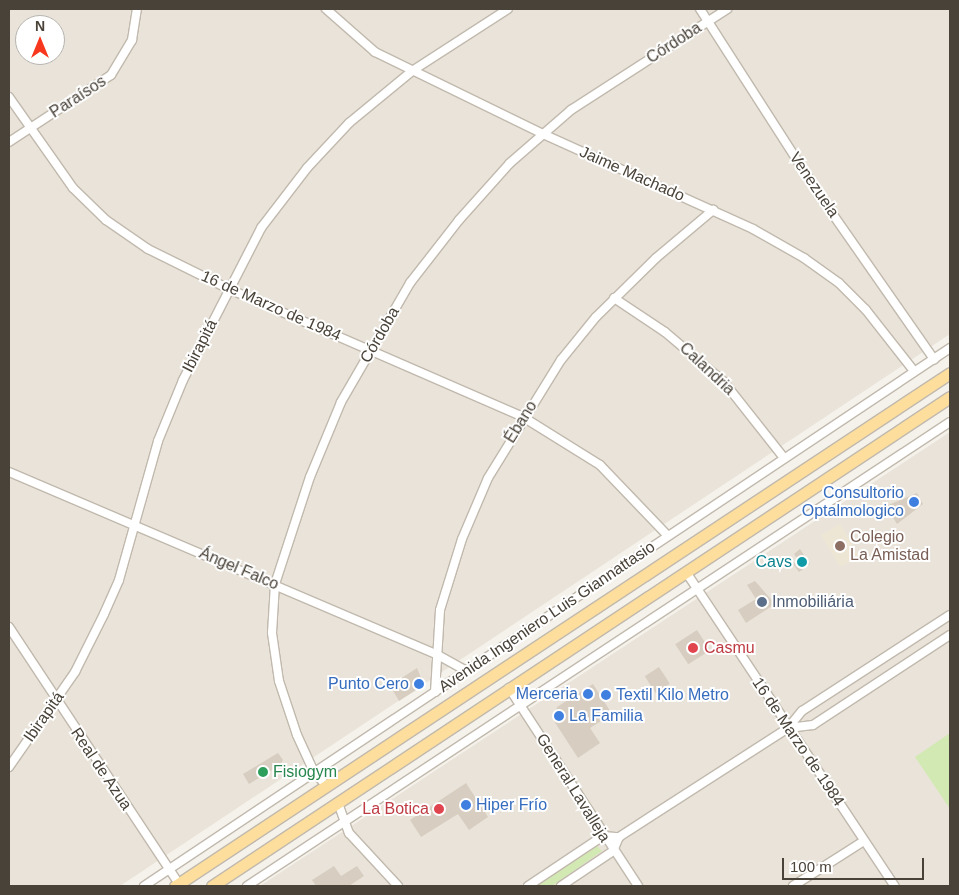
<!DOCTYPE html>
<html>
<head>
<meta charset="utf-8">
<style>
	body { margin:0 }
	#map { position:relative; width:959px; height:895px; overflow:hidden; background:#f5f2eb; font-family:Arial,sans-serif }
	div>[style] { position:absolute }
	.residential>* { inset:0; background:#e9e3d9 }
	.education>* { inset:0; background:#eee6d5; transform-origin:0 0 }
	.green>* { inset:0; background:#d3e9b4 }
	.building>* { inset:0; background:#d7cdc0; transform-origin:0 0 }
	.roads { filter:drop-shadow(1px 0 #c1b9ad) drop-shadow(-1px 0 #c1b9ad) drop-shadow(0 1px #c1b9ad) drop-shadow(0 -1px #c1b9ad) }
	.street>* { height:8px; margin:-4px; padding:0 4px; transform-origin:4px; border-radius:4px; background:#fff }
	.primary>* { height:11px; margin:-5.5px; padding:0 5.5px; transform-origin:5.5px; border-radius:5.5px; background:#fdde9c }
	.dots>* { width:14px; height:14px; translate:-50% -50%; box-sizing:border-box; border:2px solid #fff; border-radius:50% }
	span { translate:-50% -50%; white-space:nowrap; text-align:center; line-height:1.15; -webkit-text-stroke:4px #fff; paint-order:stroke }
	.street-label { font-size:16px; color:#494238 }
	.shop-label { font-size:16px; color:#366cbe }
	.right { translate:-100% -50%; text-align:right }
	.left { translate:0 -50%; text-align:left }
	.education-label { font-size:16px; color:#785e54 }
	.culture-label { font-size:16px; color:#0d838f }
	.service-label { font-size:16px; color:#4e5e75 }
	.health-label { font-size:16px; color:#be3a42 }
	.leisure-label { font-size:16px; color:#27864d }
	.frame { position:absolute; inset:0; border:10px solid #494238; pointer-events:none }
	.north { position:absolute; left:15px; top:15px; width:50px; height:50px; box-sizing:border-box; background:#fff; border:1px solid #b6b3af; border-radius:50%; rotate:0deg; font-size:14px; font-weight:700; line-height:20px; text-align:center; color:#494238 }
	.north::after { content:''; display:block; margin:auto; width:18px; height:22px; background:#f8371f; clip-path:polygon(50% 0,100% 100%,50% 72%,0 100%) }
	.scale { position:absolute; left:782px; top:858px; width:142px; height:22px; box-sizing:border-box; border:2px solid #494238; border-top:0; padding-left:6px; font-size:15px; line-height:18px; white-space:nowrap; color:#494238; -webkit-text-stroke:4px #fff; paint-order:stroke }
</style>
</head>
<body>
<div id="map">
	<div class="residential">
		<i style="clip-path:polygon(evenodd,9px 9px,950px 9px,950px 334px,120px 886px,9px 886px,9px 9px,25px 25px,55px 25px,55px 55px,25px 55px,25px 25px)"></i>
		<i style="clip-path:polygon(950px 432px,950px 886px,260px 886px)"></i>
	</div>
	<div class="education">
		<i style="left:840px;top:524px;width:37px;height:22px;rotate:59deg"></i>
	</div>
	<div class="green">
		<i style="clip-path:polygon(950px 733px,950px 809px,915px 757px)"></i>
		<i style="clip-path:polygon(596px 845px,602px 851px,552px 886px,535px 886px)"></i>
	</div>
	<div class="building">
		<i style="clip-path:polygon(917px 493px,923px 504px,897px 524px,886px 506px)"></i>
		<i style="clip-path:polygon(800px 549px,810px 564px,799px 572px,793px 564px,798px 560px,794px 554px)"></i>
		<i style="clip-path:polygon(755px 581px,775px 604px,746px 623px,738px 610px,756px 599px,747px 585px)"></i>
		<i style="left:697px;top:630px;width:24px;height:26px;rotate:57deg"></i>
		<i style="left:659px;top:667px;width:20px;height:17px;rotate:57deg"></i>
		<i style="clip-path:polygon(417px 668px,424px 685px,399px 701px,392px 689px,403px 683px,400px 679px)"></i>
		<i style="clip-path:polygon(593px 684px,612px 714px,590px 728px,600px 743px,578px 758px,554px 721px,557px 707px)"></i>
		<i style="clip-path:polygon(278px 753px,283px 760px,280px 765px,249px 784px,243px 774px)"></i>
		<i style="clip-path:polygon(466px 783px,488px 817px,469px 830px,458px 814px,421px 837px,410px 820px)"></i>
		<i style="clip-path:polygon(334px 866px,341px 876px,357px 866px,364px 876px,349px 886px,316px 886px,312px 880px)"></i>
	</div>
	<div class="roads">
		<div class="street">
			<i style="left:326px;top:9px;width:65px;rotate:41.3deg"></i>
			<i style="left:375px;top:52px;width:187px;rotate:26deg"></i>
			<i style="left:543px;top:134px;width:230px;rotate:24.3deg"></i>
			<i style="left:753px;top:229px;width:59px;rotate:29.6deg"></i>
			<i style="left:804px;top:258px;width:43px;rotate:35.5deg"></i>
			<i style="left:839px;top:283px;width:38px;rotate:45deg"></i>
			<i style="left:866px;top:310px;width:78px;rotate:51.8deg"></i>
			<i style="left:700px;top:9px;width:219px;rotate:57.3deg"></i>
			<i style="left:818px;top:193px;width:203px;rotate:55.1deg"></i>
			<i style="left:9px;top:97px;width:111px;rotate:54.9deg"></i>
			<i style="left:73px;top:188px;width:46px;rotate:44.1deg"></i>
			<i style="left:106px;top:220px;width:51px;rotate:34.6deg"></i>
			<i style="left:148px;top:249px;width:90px;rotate:26.3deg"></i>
			<i style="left:229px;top:289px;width:321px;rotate:23.5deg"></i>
			<i style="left:523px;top:417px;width:91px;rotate:31.9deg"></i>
			<i style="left:600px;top:465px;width:98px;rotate:46.2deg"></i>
			<i style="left:9px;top:142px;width:122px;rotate:-33.3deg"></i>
			<i style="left:111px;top:75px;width:41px;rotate:-59deg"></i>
			<i style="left:132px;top:40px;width:31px;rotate:-81deg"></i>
			<i style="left:614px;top:298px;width:61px;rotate:33.7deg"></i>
			<i style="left:665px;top:332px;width:77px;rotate:40.3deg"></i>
			<i style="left:724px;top:382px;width:97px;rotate:51.7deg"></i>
			<i style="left:9px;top:472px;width:464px;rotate:23.1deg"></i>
			<i style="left:436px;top:654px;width:35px;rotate:29deg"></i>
			<i style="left:686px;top:572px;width:377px;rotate:56.4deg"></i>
			<i style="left:9px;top:627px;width:308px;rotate:56.5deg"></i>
			<i style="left:509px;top:688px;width:236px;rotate:56.9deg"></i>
			<i style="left:435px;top:692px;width:82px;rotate:-86.5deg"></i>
			<i style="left:440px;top:610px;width:74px;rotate:-72.8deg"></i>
			<i style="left:462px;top:539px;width:66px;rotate:-66.9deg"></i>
			<i style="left:488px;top:478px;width:139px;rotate:-58.3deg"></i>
			<i style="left:561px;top:360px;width:55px;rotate:-50.9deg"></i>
			<i style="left:596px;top:317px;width:84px;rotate:-44.5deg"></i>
			<i style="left:656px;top:258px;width:75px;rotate:-40.1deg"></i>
			<i style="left:788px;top:728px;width:25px;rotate:-7deg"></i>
			<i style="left:813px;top:725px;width:164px;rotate:-33.3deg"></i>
			<i style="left:9px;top:767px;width:116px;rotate:-55.2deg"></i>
			<i style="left:75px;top:672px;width:65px;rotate:-63.4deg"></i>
			<i style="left:104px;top:614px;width:37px;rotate:-66deg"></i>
			<i style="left:119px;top:580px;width:144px;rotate:-74.3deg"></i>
			<i style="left:158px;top:441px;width:66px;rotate:-67.7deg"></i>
			<i style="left:183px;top:380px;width:171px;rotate:-62.8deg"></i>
			<i style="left:261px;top:228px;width:76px;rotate:-52.5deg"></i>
			<i style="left:307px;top:168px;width:62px;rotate:-47deg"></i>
			<i style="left:349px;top:123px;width:82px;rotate:-39.5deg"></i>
			<i style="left:412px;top:71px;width:114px;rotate:-32.9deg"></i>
			<i style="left:326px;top:785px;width:18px;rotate:-133deg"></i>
			<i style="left:314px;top:772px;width:41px;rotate:-114.7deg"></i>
			<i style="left:297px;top:735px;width:57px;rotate:-108.4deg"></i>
			<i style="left:279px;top:681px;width:49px;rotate:-98.3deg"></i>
			<i style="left:272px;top:633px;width:49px;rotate:-86.5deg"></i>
			<i style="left:275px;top:584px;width:113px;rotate:-71.9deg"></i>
			<i style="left:310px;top:477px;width:81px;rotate:-67.5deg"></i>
			<i style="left:341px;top:402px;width:138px;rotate:-59.9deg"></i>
			<i style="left:410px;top:283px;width:80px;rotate:-52.1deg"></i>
			<i style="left:459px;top:220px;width:76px;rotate:-48.2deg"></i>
			<i style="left:510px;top:163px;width:81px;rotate:-41deg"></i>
			<i style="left:571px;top:110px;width:186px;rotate:-32.9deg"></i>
			<i style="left:338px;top:803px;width:32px;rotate:70deg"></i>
			<i style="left:349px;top:833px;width:72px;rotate:47.2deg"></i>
			<i style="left:144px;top:886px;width:969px;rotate:-33.72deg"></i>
			<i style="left:247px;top:886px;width:842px;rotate:-33.43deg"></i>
			<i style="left:528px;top:886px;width:90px;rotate:-33.7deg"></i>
			<i style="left:603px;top:836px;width:16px;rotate:4deg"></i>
			<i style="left:561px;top:886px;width:63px;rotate:-33.9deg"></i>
			<i style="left:613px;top:851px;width:15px;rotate:-67deg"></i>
			<i style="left:619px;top:837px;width:201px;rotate:-32.8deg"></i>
			<i style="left:788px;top:728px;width:22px;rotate:-51deg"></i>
			<i style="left:802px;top:711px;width:176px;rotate:-33deg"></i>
			<i style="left:793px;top:886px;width:84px;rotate:-32.4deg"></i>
		</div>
		<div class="primary">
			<i style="left:175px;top:886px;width:929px;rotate:-33.5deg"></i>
			<i style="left:212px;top:886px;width:885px;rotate:-33.53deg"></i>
		</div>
	</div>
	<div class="dots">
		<i style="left:914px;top:502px;background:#3f7fe0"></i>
		<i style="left:840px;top:546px;background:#8d6e63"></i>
		<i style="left:802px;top:562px;background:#0f9aa8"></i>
		<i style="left:762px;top:602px;background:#5c6f8a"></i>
		<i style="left:693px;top:648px;background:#e0444e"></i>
		<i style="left:419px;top:684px;background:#3f7fe0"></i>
		<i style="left:588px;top:694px;background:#3f7fe0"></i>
		<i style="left:606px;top:695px;background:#3f7fe0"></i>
		<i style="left:559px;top:716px;background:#3f7fe0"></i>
		<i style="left:263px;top:772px;background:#2e9e5b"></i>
		<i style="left:466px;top:805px;background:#3f7fe0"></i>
		<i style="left:439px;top:809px;background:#e0444e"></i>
	</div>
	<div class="street-label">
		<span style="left:674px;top:43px;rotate:-33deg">Córdoba</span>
		<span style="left:78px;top:97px;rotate:-33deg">Paraísos</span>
		<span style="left:632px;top:174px;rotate:24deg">Jaime Machado</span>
		<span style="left:814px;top:185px;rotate:56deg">Venezuela</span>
		<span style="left:271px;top:306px;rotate:24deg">16 de Marzo de 1984</span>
		<span style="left:380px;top:335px;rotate:-60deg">Córdoba</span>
		<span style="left:200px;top:346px;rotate:-63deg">Ibirapitá</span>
		<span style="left:707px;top:369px;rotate:43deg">Calandria</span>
		<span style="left:521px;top:422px;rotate:-58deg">Ébano</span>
		<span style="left:239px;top:569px;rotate:23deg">Ángel Falco</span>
		<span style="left:547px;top:617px;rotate:-34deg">Avenida Ingeniero Luis Giannattasio</span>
		<span style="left:44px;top:717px;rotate:-55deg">Ibirapitá</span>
		<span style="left:798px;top:742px;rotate:56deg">16 de Marzo de 1984</span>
		<span style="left:101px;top:769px;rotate:56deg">Real de Azua</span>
		<span style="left:573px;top:788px;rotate:58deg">General Lavalleja</span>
	</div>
	<div class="shop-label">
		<span class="right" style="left:904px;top:502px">Consultorio<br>Optalmologico</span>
		<span class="right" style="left:409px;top:684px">Punto Cero</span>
		<span class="right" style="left:578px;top:694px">Merceria</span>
		<span class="left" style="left:616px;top:695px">Textil Kilo Metro</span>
		<span class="left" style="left:569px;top:716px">La Familia</span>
		<span class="left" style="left:476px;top:805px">Hiper Frío</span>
	</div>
	<div class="education-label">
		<span class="left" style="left:850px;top:546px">Colegio<br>La Amistad</span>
	</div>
	<div class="culture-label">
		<span class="right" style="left:792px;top:562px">Cavs</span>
	</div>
	<div class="service-label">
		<span class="left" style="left:772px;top:602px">Inmobiliária</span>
	</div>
	<div class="health-label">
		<span class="left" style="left:704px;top:648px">Casmu</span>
		<span class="right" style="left:429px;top:809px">La Botica</span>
	</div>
	<div class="leisure-label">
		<span class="left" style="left:273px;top:772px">Fisiogym</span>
	</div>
	<div class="frame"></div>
	<div class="north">N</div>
	<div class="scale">100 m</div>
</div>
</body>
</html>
